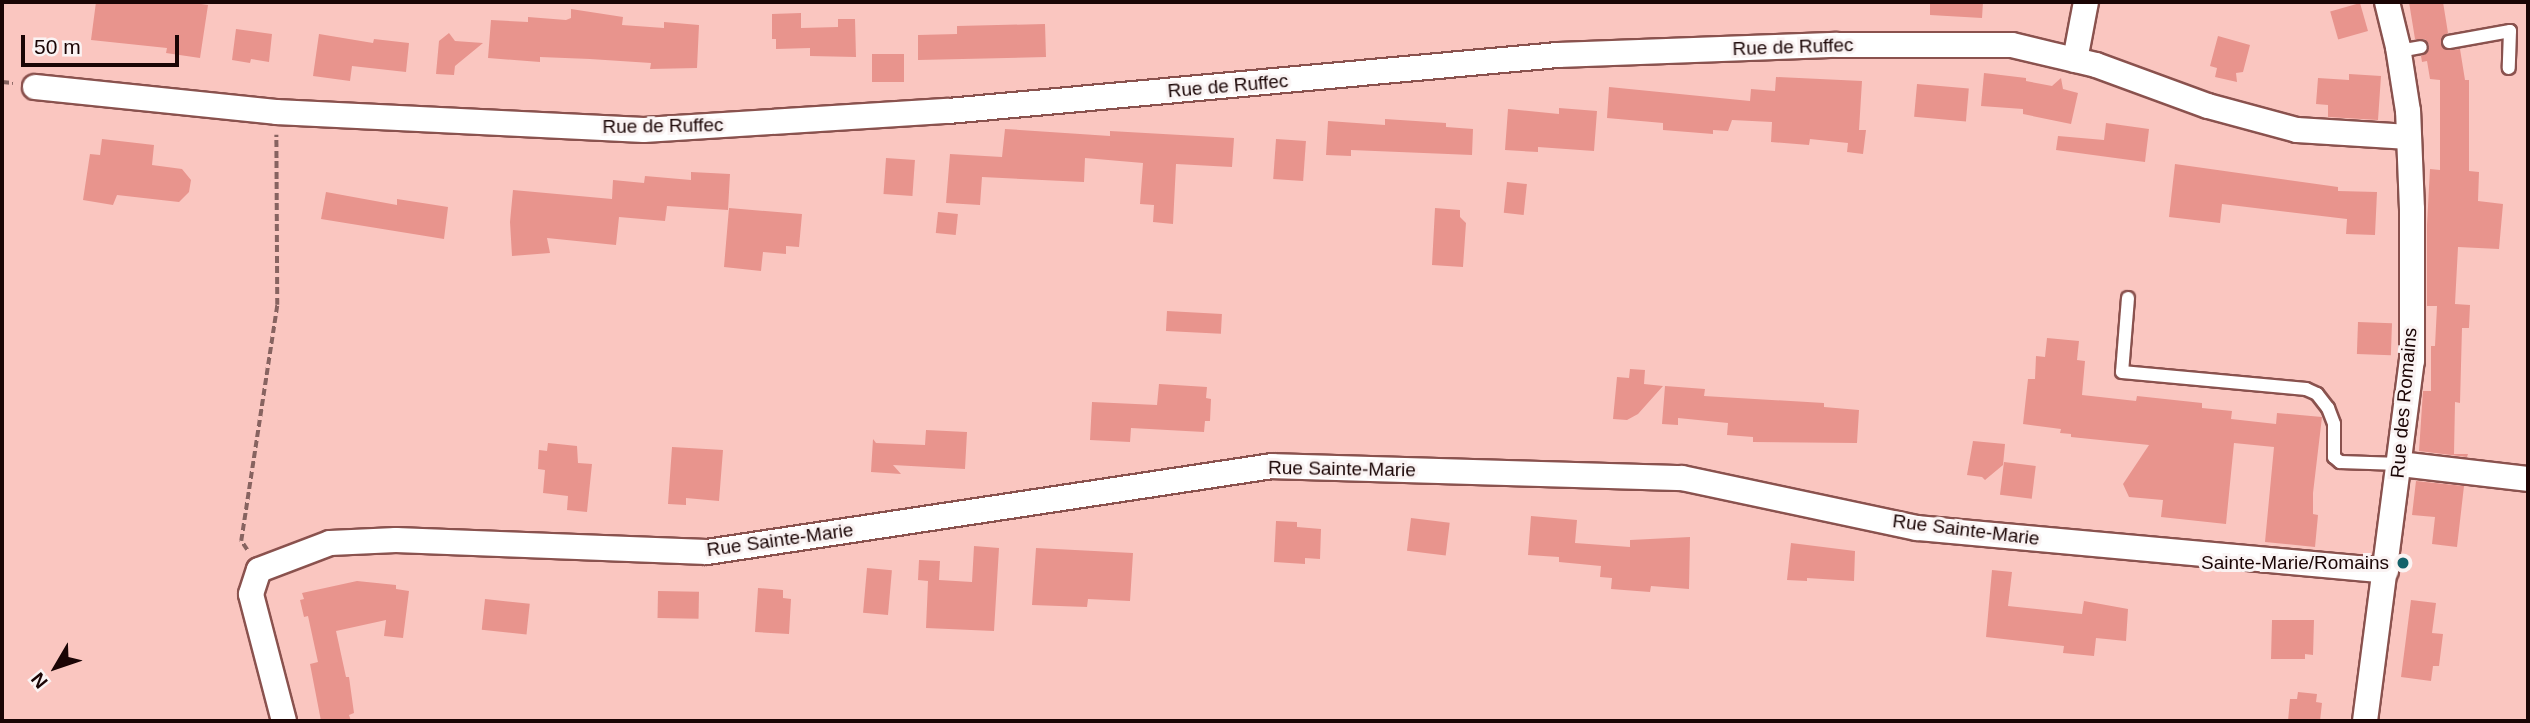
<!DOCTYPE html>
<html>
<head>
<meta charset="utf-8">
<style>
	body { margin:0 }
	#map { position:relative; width:2530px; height:723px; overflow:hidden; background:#fac6c0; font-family:Helvetica,sans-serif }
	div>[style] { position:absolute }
	.building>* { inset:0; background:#e8948d; transform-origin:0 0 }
	.path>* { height:3.5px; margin-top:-1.75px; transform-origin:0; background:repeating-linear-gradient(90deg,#876360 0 7px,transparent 0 10.5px) }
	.roads { filter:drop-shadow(2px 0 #8a524e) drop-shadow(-2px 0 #8a524e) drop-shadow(0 2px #8a524e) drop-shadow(0 -2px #8a524e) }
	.lane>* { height:12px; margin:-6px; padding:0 6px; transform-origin:6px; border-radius:6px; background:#fff }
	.street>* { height:24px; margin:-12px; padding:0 12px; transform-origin:12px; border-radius:12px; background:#fff }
	.dots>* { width:19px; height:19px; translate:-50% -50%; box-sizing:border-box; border:4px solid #faf3f3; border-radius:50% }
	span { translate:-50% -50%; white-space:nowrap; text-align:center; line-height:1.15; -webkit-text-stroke:6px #faf3f3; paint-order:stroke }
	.street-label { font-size:19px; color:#1a0505 }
	.poi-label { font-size:19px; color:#1a0505 }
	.right { translate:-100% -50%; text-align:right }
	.frame { position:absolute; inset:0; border:4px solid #1a0505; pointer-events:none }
	.north { position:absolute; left:21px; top:632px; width:70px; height:70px; -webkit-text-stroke:5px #faf3f3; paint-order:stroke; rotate:231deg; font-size:19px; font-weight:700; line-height:28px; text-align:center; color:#1a0505 }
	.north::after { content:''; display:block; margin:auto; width:24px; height:32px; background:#1a0505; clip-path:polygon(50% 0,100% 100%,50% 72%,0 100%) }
	.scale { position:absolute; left:21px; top:35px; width:158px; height:32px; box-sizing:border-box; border:4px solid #1a0505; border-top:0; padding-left:9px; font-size:21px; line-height:24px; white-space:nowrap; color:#1a0505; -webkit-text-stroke:5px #faf3f3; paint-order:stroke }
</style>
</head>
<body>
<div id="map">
	<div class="building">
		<i style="clip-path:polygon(96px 2px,187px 2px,208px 5px,200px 58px,166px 53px,167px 48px,91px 40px)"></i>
		<i style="clip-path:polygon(1930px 2px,1983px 2px,1982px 18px,1930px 15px)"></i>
		<i style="clip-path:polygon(2409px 2px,2443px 2px,2448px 33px,2441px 38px,2441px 44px,2447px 50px,2460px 49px,2465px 80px,2469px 80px,2469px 171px,2479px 172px,2478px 201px,2503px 204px,2499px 249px,2458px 247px,2455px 304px,2470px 305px,2469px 328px,2462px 328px,2460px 403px,2455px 402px,2454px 454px,2468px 454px,2467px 457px,2419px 451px,2423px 391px,2431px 391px,2431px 346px,2435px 346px,2437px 306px,2427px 306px,2427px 225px,2430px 169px,2440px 170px,2440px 80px,2430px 79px,2427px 61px,2422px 62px,2421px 56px,2427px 53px,2429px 45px,2425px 39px,2415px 39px)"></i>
		<i style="left:2360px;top:3px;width:29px;height:31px;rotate:74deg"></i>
		<i style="clip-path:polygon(571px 9px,623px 17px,622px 25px,664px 28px,664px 22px,699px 25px,697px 68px,650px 69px,651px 63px,590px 59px,540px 57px,540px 62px,488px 58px,491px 20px,528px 22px,528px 17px,566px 20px,571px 18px)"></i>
		<i style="clip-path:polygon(801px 13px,801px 28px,838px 27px,838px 19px,855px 19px,856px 57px,810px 56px,810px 48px,776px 49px,776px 39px,772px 39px,772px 14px)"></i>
		<i style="clip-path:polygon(1045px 24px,1046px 57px,918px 60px,918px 35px,957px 34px,957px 26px)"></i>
		<i style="clip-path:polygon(236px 29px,272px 34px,269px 62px,251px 59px,250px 63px,232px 60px)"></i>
		<i style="clip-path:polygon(449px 33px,455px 41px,483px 43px,455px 66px,454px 75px,436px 74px,439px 41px)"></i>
		<i style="clip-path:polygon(319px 34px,373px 43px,374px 39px,409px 43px,406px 72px,352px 66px,350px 81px,313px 76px)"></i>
		<i style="clip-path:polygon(2218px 36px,2250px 45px,2243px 72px,2236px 73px,2237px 82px,2215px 77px,2217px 68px,2210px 66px)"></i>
		<i style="left:872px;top:54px;width:32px;height:28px"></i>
		<i style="clip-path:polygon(1984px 73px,2026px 78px,2026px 81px,2052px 86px,2061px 78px,2063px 89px,2078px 93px,2071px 124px,2023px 114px,2023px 109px,1981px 106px)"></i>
		<i style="clip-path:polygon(2349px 74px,2381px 76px,2378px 120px,2328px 117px,2328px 105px,2316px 104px,2318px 78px,2349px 80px)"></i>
		<i style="clip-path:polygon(1776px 77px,1862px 81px,1859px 130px,1866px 130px,1863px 154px,1847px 152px,1848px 143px,1810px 139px,1809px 145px,1771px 142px,1772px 122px,1732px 120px,1728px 131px,1713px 130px,1713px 134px,1663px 130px,1663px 123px,1607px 118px,1609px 87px,1750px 101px,1751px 89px,1775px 91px)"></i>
		<i style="left:1917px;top:84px;width:52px;height:33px;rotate:5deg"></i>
		<i style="clip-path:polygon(1559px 108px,1597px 111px,1594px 151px,1538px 147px,1538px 152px,1505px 150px,1508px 109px,1559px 114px)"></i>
		<i style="clip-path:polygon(1385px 119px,1446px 123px,1446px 127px,1473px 129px,1472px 155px,1351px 150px,1351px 156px,1326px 155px,1328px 121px,1385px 125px)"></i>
		<i style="clip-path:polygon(2106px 123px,2149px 129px,2145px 162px,2056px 150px,2058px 136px,2104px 140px)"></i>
		<i style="clip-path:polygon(1005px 129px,1110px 136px,1110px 131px,1234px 138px,1232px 167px,1176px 164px,1173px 224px,1153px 222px,1154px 205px,1140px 204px,1143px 163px,1085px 158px,1084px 182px,982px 177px,980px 205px,946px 203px,950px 154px,1002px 157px)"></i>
		<i style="clip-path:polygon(102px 139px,154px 145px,152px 165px,182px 169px,191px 180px,189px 192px,179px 202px,117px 195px,113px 205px,83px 200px,90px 154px,100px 155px)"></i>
		<i style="left:1276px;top:139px;width:30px;height:40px;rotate:4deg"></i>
		<i style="left:886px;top:158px;width:29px;height:36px;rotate:4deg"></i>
		<i style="clip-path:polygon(2175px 164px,2338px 187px,2338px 191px,2377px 192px,2375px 235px,2346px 234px,2347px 219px,2222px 204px,2220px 223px,2169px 217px)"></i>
		<i style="clip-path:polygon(691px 172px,730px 174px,728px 210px,667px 206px,665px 221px,619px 217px,616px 245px,547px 238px,550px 253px,512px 256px,510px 222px,513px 190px,612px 199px,613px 180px,644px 183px,645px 176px,691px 180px)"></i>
		<i style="left:1507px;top:182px;width:20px;height:31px;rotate:6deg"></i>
		<i style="clip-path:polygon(326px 192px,397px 205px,397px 199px,448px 207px,444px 239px,321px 219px)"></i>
		<i style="clip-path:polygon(729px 208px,802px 214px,799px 247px,786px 246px,786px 254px,763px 252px,761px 271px,724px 267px)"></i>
		<i style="clip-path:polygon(1435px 208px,1460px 210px,1460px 217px,1466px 223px,1463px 267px,1432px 265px)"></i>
		<i style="left:938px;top:212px;width:20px;height:21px;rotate:6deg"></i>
		<i style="left:1167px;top:311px;width:55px;height:20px;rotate:3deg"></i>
		<i style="left:2358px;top:322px;width:34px;height:32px;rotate:2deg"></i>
		<i style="clip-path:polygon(2047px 338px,2079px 341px,2077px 360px,2085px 361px,2082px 395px,2136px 401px,2137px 396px,2202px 403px,2202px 408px,2232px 411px,2231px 419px,2276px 424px,2277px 413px,2322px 417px,2313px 493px,2313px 514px,2318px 515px,2315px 547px,2265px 542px,2274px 447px,2234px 443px,2226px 524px,2161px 517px,2163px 500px,2129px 497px,2123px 484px,2149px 445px,2071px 437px,2071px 434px,2060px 433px,2061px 429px,2023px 424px,2028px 379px,2035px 379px,2036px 356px,2045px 357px)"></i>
		<i style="clip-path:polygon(1630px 369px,1645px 370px,1644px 384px,1663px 386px,1638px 414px,1627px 420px,1613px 419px,1617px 377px,1629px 378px)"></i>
		<i style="clip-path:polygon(1159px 384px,1207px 387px,1206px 398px,1211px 399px,1210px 421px,1205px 421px,1204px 432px,1131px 428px,1130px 442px,1090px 440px,1092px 402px,1157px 405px)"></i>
		<i style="clip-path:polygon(1665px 386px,1705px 389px,1704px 396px,1824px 403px,1824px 407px,1859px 410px,1857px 443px,1753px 442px,1753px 437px,1727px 435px,1728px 423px,1678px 418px,1678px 425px,1662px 424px)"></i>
		<i style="clip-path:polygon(926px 430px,967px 432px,965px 469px,893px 465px,901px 474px,871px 472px,873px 439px,876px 443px,925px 445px)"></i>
		<i style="clip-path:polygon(1973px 441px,2005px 444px,2003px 465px,1985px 480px,1982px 477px,1967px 475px)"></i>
		<i style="clip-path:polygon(548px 443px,577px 446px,578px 463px,592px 464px,587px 512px,567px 510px,568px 496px,543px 493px,545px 470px,538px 469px,539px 450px,547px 451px)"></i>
		<i style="clip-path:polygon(672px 447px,723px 450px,719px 501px,686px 498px,686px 505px,668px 504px)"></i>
		<i style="left:2004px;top:462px;width:32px;height:33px;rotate:7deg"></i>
		<i style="clip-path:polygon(2416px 481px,2464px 486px,2457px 547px,2432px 544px,2435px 517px,2412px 515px)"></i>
		<i style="clip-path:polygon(1531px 516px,1577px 520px,1575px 543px,1630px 547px,1630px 540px,1690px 537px,1689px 589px,1651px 586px,1650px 592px,1611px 589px,1612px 578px,1600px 577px,1601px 566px,1559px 562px,1559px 557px,1528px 555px)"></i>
		<i style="left:1411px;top:518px;width:39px;height:33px;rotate:7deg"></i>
		<i style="clip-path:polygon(1276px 521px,1297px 522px,1297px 527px,1321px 529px,1320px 559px,1305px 558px,1305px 564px,1274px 562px)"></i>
		<i style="clip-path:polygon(1791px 543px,1855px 551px,1854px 581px,1807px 578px,1807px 581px,1787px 580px)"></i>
		<i style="clip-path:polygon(974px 546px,999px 548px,994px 631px,926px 628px,928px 581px,918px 580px,919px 560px,940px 561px,939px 580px,972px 582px)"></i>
		<i style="clip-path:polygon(1036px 548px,1133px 553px,1130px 601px,1088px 599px,1087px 607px,1032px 605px)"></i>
		<i style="left:867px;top:568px;width:25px;height:45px;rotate:5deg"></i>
		<i style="clip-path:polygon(1992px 570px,2012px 572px,2008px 606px,2082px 614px,2084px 601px,2128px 609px,2126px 641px,2096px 638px,2094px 656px,2063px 653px,2064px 646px,1986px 637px)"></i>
		<i style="clip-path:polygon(357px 581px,396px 585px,396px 589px,409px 591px,403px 638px,384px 636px,386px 620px,336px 631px,346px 677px,349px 677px,354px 713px,349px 715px,351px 721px,321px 721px,310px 664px,318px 662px,308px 616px,304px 617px,300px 600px,304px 599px,302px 593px)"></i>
		<i style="clip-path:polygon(758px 588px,783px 590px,783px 598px,791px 599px,789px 634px,755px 632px)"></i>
		<i style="left:658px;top:591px;width:41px;height:27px;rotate:1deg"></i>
		<i style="left:485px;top:599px;width:45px;height:31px;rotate:6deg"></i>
		<i style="clip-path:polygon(2411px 600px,2436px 603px,2432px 633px,2443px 634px,2439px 666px,2433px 666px,2431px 681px,2401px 677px)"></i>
		<i style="clip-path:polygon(2272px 620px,2314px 620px,2313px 655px,2305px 654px,2305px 659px,2271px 659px)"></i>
		<i style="clip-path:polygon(2298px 692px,2317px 694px,2316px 702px,2322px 703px,2320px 721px,2288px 721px,2290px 699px,2297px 699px)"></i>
	</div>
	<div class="path">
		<i style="left:2px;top:82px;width:11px;rotate:5deg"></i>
		<i style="left:247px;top:550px;width:11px;rotate:-124deg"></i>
		<i style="left:241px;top:541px;width:239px;rotate:-81.3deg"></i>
		<i style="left:277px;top:305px;width:170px;rotate:-90.3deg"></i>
	</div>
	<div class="roads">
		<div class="lane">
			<i style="left:2449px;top:42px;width:62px;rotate:-10.2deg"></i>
			<i style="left:2510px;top:31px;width:37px;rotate:92deg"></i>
			<i style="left:2399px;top:51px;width:22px;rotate:-10deg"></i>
			<i style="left:2128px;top:298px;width:74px;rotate:94.6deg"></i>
			<i style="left:2122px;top:372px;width:185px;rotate:5.3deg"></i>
			<i style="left:2306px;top:389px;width:12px;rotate:24deg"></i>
			<i style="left:2317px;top:394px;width:18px;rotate:52deg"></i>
			<i style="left:2328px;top:408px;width:17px;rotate:69deg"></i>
			<i style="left:2334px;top:424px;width:33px;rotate:90deg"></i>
			<i style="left:2334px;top:457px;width:8px;rotate:40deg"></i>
			<i style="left:2340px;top:462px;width:60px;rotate:1.9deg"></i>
		</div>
		<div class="street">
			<i style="left:2075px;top:60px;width:59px;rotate:-79.3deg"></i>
			<i style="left:35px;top:87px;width:242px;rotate:5.9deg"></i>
			<i style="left:276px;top:112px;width:368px;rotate:2.8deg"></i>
			<i style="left:644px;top:130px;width:305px;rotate:-3.6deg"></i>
			<i style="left:948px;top:111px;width:613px;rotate:-5.25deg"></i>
			<i style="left:1558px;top:55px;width:279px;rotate:-2.1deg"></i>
			<i style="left:1837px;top:45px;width:175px"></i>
			<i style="left:2012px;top:45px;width:86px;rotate:13.4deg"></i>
			<i style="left:2096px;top:65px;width:119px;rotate:20.1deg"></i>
			<i style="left:2208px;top:106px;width:92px;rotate:15.1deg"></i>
			<i style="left:2297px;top:130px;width:112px;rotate:3.6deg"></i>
			<i style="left:2400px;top:464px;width:129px;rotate:6.7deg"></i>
			<i style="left:284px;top:721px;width:131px;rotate:-104.6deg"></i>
			<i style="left:251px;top:594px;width:25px;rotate:-72deg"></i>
			<i style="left:259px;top:570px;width:76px;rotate:-20.8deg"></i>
			<i style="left:330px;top:543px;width:66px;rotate:-2.6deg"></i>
			<i style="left:396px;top:540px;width:311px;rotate:2.2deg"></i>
			<i style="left:707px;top:552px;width:572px;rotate:-8.65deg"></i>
			<i style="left:1272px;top:466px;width:410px;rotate:1.7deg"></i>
			<i style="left:1682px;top:478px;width:240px;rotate:12deg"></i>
			<i style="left:1917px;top:528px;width:471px;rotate:5.2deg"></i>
			<i style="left:2365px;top:721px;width:363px;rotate:-82.6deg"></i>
			<i style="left:2412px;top:361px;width:152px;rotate:-90deg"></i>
			<i style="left:2412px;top:209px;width:98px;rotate:-92.3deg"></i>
			<i style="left:2408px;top:111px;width:65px;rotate:-98.9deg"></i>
			<i style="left:2398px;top:47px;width:46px;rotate:-103.7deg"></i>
		</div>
	</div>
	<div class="dots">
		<i style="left:2403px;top:563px;background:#13626a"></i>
	</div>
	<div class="street-label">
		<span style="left:1793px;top:47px;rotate:-2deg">Rue de Ruffec</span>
		<span style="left:1228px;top:86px;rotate:-5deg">Rue de Ruffec</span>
		<span style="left:663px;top:126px;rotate:-1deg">Rue de Ruffec</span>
		<span style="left:2404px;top:403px;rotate:-85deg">Rue des Romains</span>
		<span style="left:1342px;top:469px;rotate:1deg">Rue Sainte-Marie</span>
		<span style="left:1966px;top:530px;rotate:7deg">Rue Sainte-Marie</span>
		<span style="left:780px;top:540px;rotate:-8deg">Rue Sainte-Marie</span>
	</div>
	<div class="poi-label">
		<span class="right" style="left:2389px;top:563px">Sainte-Marie/Romains</span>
	</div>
	<div class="frame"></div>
	<div class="north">N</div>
	<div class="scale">50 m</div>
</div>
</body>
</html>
